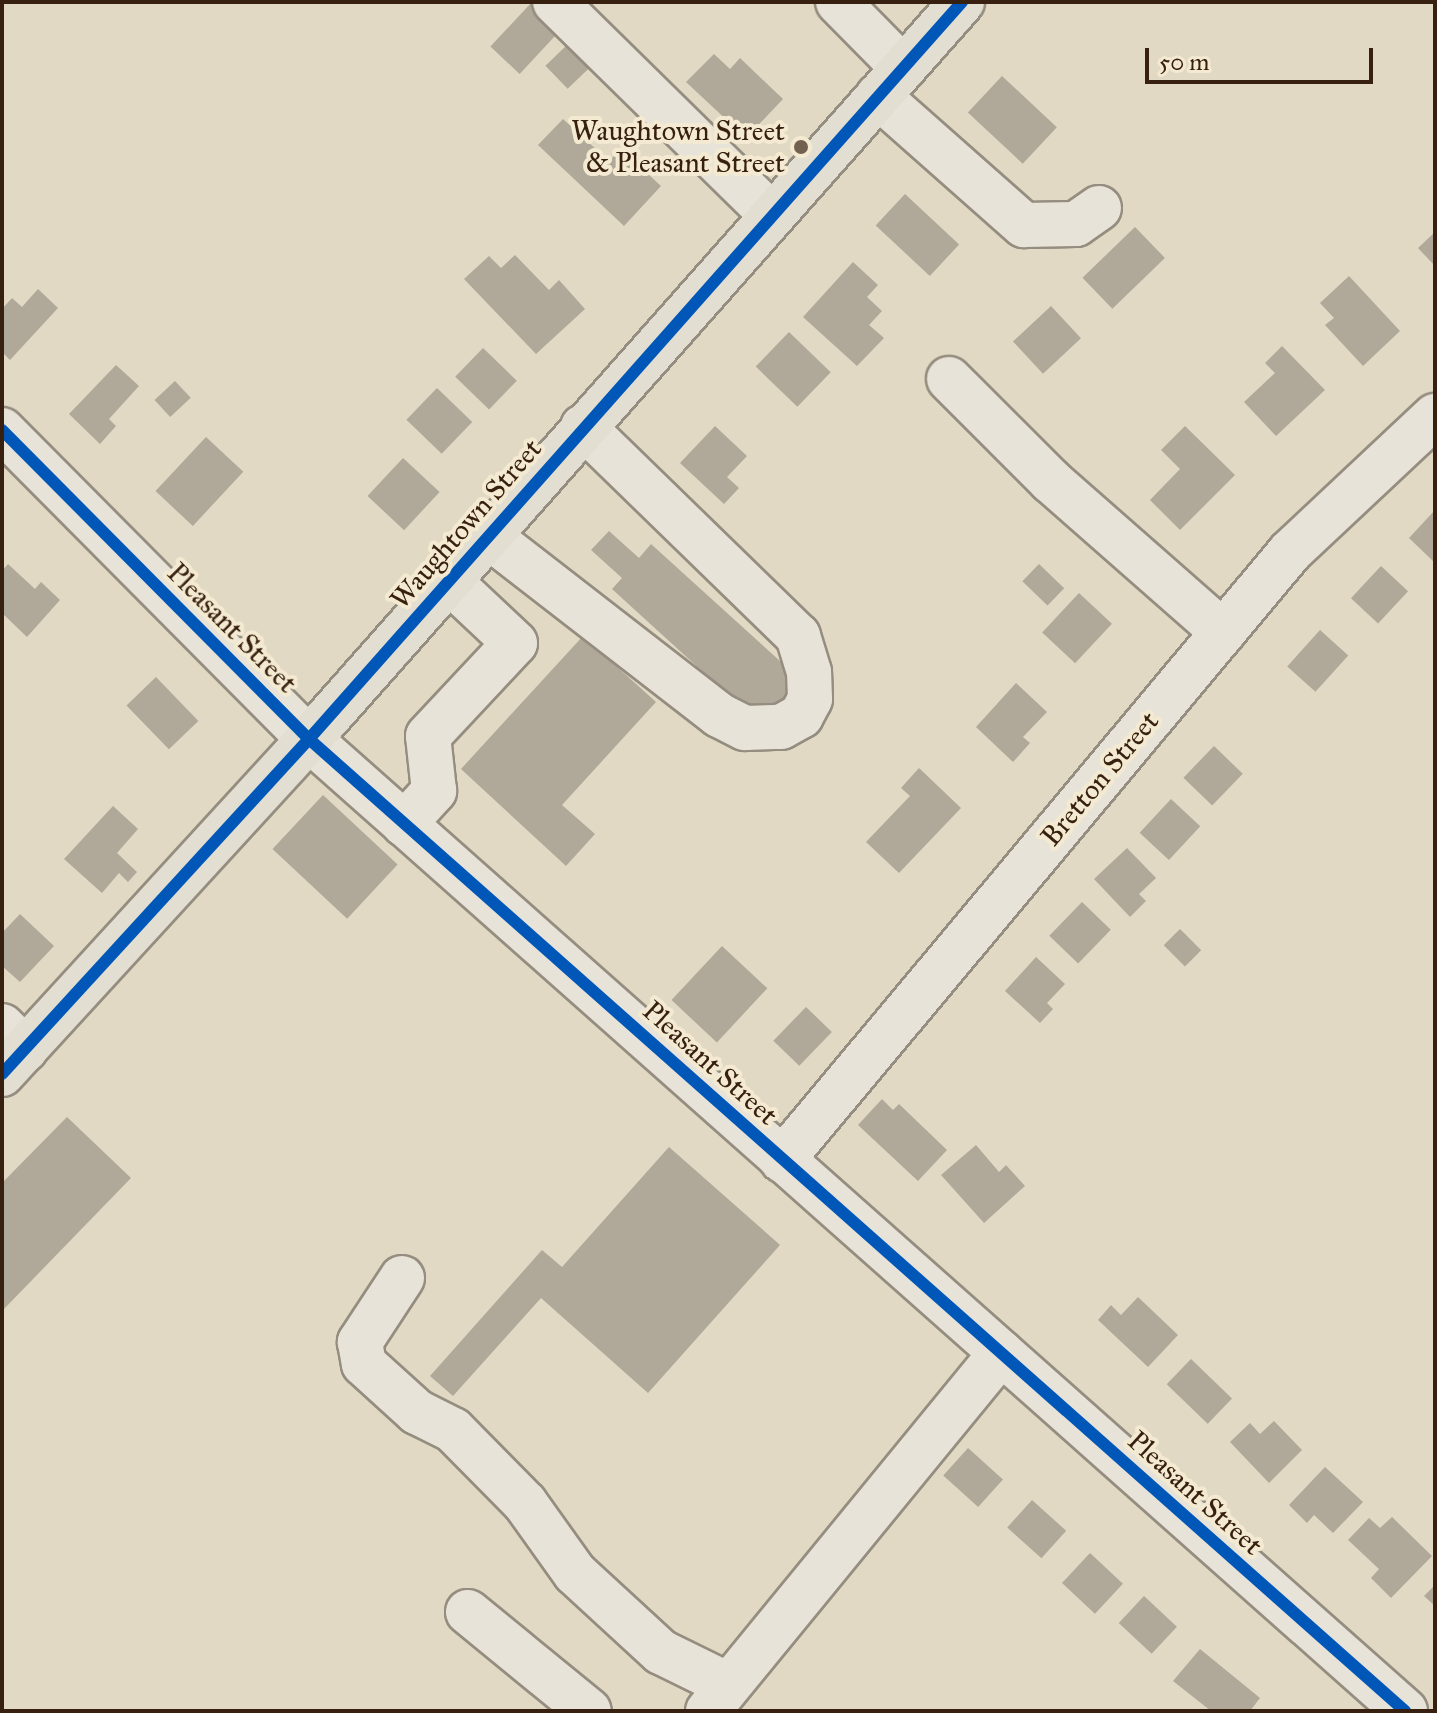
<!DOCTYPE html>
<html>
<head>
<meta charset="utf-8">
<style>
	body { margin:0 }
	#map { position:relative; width:1437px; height:1713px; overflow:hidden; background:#e1d9c4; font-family:"IM FELL Great Primer",serif }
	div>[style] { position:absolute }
	.building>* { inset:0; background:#b0a899; transform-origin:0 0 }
	.roads { filter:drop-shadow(2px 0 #958d7f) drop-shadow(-2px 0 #958d7f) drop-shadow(0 2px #958d7f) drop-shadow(0 -2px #958d7f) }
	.minor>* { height:44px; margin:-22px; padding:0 22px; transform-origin:22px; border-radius:22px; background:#e7e3d8 }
	.major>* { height:44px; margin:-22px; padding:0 22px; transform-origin:22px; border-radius:22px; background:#e3ded2 }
	.cycleway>* { height:12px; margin:-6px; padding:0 6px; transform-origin:6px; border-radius:6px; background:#0057b8 }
	.dots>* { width:22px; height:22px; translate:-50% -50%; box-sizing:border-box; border:4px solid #f3ead1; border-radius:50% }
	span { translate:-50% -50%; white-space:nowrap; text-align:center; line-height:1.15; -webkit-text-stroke:8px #f3ead1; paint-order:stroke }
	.poi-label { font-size:28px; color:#37200f }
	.right { translate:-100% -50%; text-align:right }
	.street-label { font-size:28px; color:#37200f }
	.frame { position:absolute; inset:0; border:4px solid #37200f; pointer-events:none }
	.scale { position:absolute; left:1145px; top:48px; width:228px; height:36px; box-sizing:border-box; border:4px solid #37200f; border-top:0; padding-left:10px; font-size:24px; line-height:28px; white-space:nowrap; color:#37200f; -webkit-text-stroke:6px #f3ead1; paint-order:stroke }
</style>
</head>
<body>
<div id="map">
	<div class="building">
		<i style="left:532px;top:2px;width:40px;height:61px;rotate:43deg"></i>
		<i style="left:567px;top:45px;width:32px;height:30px;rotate:46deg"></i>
		<i style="clip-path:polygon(714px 54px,730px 69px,740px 58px,783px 99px,746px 138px,686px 82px)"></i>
		<i style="left:1002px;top:76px;width:75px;height:50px;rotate:43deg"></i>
		<i style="clip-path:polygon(563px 119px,609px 161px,621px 149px,661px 186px,624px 226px,538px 145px)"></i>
		<i style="left:905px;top:194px;width:74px;height:43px;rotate:43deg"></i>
		<i style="left:1135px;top:227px;width:43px;height:73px;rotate:46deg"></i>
		<i style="clip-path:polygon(1435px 232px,1435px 266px,1418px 248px)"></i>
		<i style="clip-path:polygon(515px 255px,549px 290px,559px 280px,585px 309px,536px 354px,464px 279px,489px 256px,501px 268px)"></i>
		<i style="clip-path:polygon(853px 262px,878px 285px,867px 297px,882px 311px,869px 325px,884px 338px,857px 366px,803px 317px)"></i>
		<i style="clip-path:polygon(1349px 276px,1400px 331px,1363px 366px,1325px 325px,1334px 318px,1320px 303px)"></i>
		<i style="clip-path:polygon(38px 289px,58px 308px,10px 360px,2px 352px,2px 309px,12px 298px,22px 307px)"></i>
		<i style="left:1051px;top:306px;width:44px;height:52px;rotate:47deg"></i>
		<i style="left:789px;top:332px;width:58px;height:48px;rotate:44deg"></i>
		<i style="clip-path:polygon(1282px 346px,1325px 390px,1276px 436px,1244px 402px,1275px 373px,1265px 363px)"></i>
		<i style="left:483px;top:348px;width:47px;height:40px;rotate:44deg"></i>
		<i style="clip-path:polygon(116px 365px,139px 386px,109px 419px,116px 426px,100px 444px,69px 414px)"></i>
		<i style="left:175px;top:381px;width:23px;height:28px;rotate:47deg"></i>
		<i style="left:437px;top:388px;width:49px;height:44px;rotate:44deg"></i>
		<i style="clip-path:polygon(715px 426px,747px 456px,727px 477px,739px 488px,724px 504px,680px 463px)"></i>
		<i style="clip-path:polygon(1185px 426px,1235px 475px,1180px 530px,1150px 500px,1180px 469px,1161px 450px)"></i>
		<i style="left:206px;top:437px;width:51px;height:74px;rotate:43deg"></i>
		<i style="left:403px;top:458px;width:50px;height:52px;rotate:43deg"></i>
		<i style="clip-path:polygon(1435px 510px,1435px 563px,1409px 538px)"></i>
		<i style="clip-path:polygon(609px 531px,639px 558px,651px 544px,801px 680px,760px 724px,612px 589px,622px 578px,591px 550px)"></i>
		<i style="clip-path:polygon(8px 564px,35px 589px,41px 582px,60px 600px,27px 637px,2px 613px,2px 571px)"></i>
		<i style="left:1039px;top:564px;width:35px;height:24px;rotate:44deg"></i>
		<i style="left:1381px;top:566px;width:37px;height:44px;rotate:43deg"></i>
		<i style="left:1079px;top:593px;width:45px;height:54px;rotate:43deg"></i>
		<i style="left:1320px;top:630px;width:38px;height:49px;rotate:42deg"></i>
		<i style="clip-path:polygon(583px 636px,656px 702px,562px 805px,595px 834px,566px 866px,461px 769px)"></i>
		<i style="left:156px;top:677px;width:61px;height:41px;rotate:46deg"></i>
		<i style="clip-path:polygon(1016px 683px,1047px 712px,1023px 737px,1030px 743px,1013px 762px,976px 727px)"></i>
		<i style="left:1214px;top:746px;width:40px;height:44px;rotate:44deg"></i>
		<i style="clip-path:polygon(919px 768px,961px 808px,899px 873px,866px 842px,910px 796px,901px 788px)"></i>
		<i style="left:323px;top:795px;width:102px;height:74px;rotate:43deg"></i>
		<i style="left:1171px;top:799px;width:40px;height:46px;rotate:43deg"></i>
		<i style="clip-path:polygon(113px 806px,138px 829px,117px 853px,137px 872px,128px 882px,119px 873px,102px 893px,64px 859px)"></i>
		<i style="clip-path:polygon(1127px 848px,1156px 878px,1139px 894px,1146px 901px,1130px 917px,1094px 879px)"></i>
		<i style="left:1082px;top:902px;width:40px;height:47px;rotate:44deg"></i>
		<i style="clip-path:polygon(20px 914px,54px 946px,20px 982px,2px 966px,2px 933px)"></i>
		<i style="left:1180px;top:929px;width:30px;height:23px;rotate:45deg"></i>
		<i style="left:722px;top:946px;width:62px;height:74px;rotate:43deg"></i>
		<i style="clip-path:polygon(1036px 957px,1065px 984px,1047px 1003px,1053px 1009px,1040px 1023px,1005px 991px)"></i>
		<i style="left:806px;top:1007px;width:36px;height:47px;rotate:44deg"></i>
		<i style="clip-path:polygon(882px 1099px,893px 1110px,899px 1104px,947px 1150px,918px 1181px,858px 1125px)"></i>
		<i style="clip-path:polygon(67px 1117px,131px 1178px,2px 1311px,2px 1183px)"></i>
		<i style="clip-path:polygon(976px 1145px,999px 1172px,1006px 1165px,1025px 1186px,984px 1223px,941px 1175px)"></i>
		<i style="clip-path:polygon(669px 1147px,780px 1245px,648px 1393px,541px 1298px,453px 1396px,430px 1376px,542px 1250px,562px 1267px)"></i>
		<i style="clip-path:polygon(1138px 1297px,1178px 1335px,1148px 1367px,1098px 1320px,1111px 1305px,1121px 1315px)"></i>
		<i style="left:1191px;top:1359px;width:57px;height:35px;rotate:44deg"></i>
		<i style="clip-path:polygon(1274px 1421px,1302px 1450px,1269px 1483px,1230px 1442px,1250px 1423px,1260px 1434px)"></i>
		<i style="left:968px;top:1448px;width:47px;height:37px;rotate:42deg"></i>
		<i style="clip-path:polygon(1325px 1467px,1363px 1502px,1333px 1533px,1314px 1515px,1307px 1523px,1289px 1505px)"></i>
		<i style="left:1032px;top:1500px;width:46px;height:37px;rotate:42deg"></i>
		<i style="clip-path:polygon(1392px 1517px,1432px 1556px,1391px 1598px,1371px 1578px,1379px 1569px,1348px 1540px,1369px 1518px,1380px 1528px)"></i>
		<i style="left:1090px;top:1553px;width:45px;height:41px;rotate:43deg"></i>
		<i style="clip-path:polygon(1435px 1585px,1435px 1606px,1424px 1596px)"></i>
		<i style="left:1144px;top:1596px;width:45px;height:37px;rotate:43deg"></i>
		<i style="clip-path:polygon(1200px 1649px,1260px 1698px,1250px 1711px,1211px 1711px,1173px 1681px)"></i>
	</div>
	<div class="roads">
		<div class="minor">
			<i style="left:555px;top:2px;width:301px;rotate:44.5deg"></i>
			<i style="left:838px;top:2px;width:93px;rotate:45.4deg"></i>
			<i style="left:878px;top:96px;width:195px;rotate:41.5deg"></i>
			<i style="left:1024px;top:225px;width:52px;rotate:-1.1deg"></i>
			<i style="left:1076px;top:224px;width:28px;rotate:-35deg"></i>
			<i style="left:949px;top:379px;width:144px;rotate:45deg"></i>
			<i style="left:1051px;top:481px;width:229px;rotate:41.3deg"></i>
			<i style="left:2px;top:430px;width:436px;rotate:45.2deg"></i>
			<i style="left:309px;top:739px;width:1465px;rotate:41.57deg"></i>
			<i style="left:487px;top:535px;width:294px;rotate:37.8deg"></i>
			<i style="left:719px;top:715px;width:29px;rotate:27deg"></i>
			<i style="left:745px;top:728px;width:36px;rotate:-2deg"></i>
			<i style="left:781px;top:727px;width:23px;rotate:-29deg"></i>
			<i style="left:801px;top:716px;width:19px;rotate:-62deg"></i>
			<i style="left:810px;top:699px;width:27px;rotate:-92deg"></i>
			<i style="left:809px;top:672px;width:38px;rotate:-107deg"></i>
			<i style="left:798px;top:636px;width:300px;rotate:-135.8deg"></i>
			<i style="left:404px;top:824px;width:45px;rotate:-47.7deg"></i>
			<i style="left:434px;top:791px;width:55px;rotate:-96.2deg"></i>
			<i style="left:428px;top:736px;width:127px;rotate:-46.9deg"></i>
			<i style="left:515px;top:643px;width:92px;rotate:-136.8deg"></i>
			<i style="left:2px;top:1026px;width:33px;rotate:45deg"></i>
			<i style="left:782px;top:1160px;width:792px;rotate:-50.12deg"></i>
			<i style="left:1290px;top:552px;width:199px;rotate:-43.2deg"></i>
			<i style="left:402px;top:1278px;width:77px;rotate:123.3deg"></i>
			<i style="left:360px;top:1342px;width:22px;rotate:80deg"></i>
			<i style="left:364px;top:1364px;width:72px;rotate:42.2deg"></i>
			<i style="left:417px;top:1412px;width:40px;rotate:26.6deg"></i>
			<i style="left:453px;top:1430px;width:103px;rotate:45.4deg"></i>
			<i style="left:525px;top:1503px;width:86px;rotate:54.5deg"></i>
			<i style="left:575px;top:1573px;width:117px;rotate:42.6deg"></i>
			<i style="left:661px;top:1652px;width:75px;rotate:26.2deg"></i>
			<i style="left:468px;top:1612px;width:156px;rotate:39.3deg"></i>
			<i style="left:708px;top:1711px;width:463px;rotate:-50.7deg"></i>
		</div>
		<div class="major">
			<i style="left:2px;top:1074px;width:454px;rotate:-47.5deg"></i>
			<i style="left:309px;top:739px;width:985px;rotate:-48.46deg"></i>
		</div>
	</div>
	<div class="cycleway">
		<i style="left:2px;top:430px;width:436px;rotate:45.2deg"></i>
		<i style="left:309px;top:739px;width:1465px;rotate:41.57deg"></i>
		<i style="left:2px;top:1074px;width:454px;rotate:-47.5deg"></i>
		<i style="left:309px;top:739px;width:985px;rotate:-48.46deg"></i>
	</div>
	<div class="dots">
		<i style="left:801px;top:147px;background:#72614e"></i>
	</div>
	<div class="poi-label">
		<span class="right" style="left:785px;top:147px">Waughtown Street<br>&amp; Pleasant Street</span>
	</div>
	<div class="street-label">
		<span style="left:466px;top:524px;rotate:-49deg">Waughtown Street</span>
		<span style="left:232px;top:628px;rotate:45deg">Pleasant Street</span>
		<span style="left:1100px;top:779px;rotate:-50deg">Bretton Street</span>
		<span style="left:710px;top:1063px;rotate:42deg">Pleasant Street</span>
		<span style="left:1195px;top:1493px;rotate:42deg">Pleasant Street</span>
	</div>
	<div class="frame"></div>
	<div class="scale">50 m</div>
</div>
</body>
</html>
